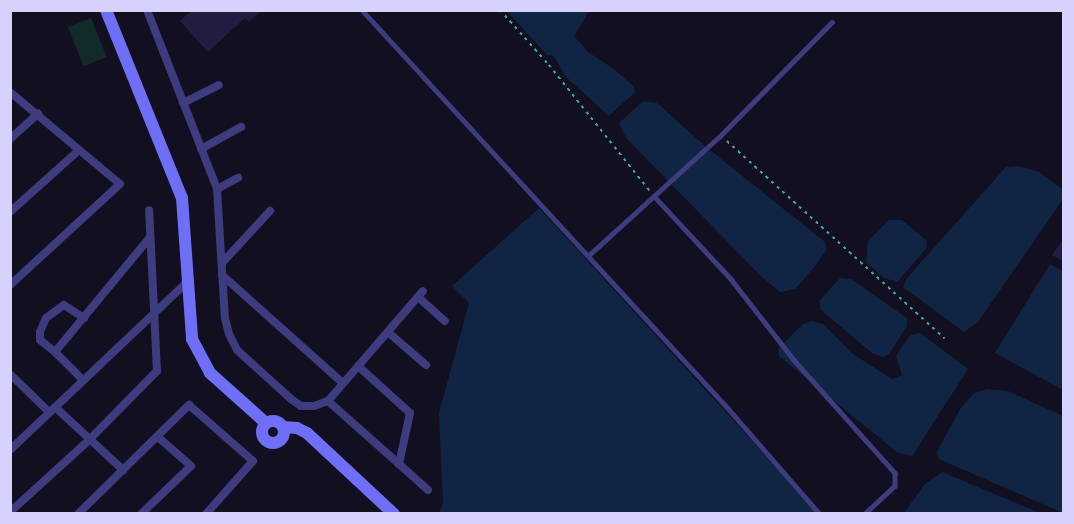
<!DOCTYPE html>
<html>
<head>
<meta charset="utf-8">
<style>
	body { margin:0 }
	#map { position:relative; width:1074px; height:524px; overflow:hidden; background:#120f21; font-family:"DejaVu Sans",sans-serif }
	div>[style] { position:absolute }
	.green>* { inset:0; background:#122b2a; transform-origin:0 0 }
	.water>* { inset:0; background:#102544 }
	.building>* { inset:0; background:#231c41 }
	.path>* { height:1.5px; margin-top:-0.75px; transform-origin:0; background:repeating-linear-gradient(90deg,#35ada4 0 3px,transparent 0 7.5px) }
	.lane>* { height:4.5px; margin:-2.25px; padding:0 2.25px; transform-origin:2.25px; border-radius:2.25px; background:#3d3c7e }
	.street>* { height:8px; margin:-4px; padding:0 4px; transform-origin:4px; border-radius:4px; background:#3d3c7e }
	.secondary>* { height:12px; margin:-6px; padding:0 6px; transform-origin:6px; border-radius:6px; background:#6f6ef7 }
	.secondary>.ring { margin:-6px; padding:0; box-sizing:content-box; background:none; border:12px solid #6f6ef7; border-radius:50% }
	span { translate:-50% -50%; white-space:nowrap; text-align:center; line-height:1.15; -webkit-text-stroke:4.5px #120f21; paint-order:stroke }
	.frame { position:absolute; inset:0; border:12px solid #d6d1fd; pointer-events:none }
</style>
</head>
<body>
<div id="map">
	<div class="green">
		<i style="left:91px;top:18px;width:42px;height:25px;rotate:68deg"></i>
	</div>
	<div class="water">
		<i style="clip-path:polygon(507px 11px,589px 11px,574px 36px,588px 52px,614px 69px,634px 87px,635px 92px,609px 116px,565px 76px,554px 56px,547px 55px)"></i>
		<i style="clip-path:polygon(643px 101px,657px 103px,706px 147px,825px 242px,827px 249px,816px 265px,795px 289px,780px 292px,762px 277px,626px 138px,619px 123px)"></i>
		<i style="clip-path:polygon(1019px 166px,1039px 172px,1062px 189px,1063px 199px,978px 322px,964px 332px,903px 287px,907px 278px,1006px 167px)"></i>
		<i style="clip-path:polygon(539px 208px,818px 513px,438px 514px,443px 504px,439px 413px,469px 303px,452px 286px)"></i>
		<i style="clip-path:polygon(889px 220px,902px 220px,927px 241px,926px 249px,897px 282px,884px 278px,866px 262px,868px 241px)"></i>
		<i style="clip-path:polygon(1050px 264px,1063px 271px,1063px 390px,995px 353px)"></i>
		<i style="clip-path:polygon(840px 278px,851px 279px,907px 318px,907px 326px,889px 354px,883px 357px,872px 353px,821px 310px,819px 301px)"></i>
		<i style="clip-path:polygon(812px 321px,823px 324px,853px 354px,892px 379px,902px 375px,896px 356px,910px 335px,920px 333px,968px 369px,912px 456px,898px 453px,779px 356px,778px 349px,803px 324px)"></i>
		<i style="clip-path:polygon(987px 389px,1008px 391px,1063px 416px,1063px 513px,939px 459px,937px 452px,960px 409px,974px 393px)"></i>
		<i style="clip-path:polygon(942px 472px,1040px 513px,904px 513px,925px 484px)"></i>
	</div>
	<div class="building">
		<i style="clip-path:polygon(192px 10px,259px 10px,260px 12px,249px 22px,245px 18px,208px 52px,180px 21px)"></i>
		<i style="clip-path:polygon(1064px 238px,1064px 262px,1052px 255px)"></i>
	</div>
	<div class="path">
		<i style="left:500px;top:10px;width:74px;rotate:48.3deg"></i>
		<i style="left:549px;top:65px;width:161px;rotate:51.3deg"></i>
		<i style="left:727px;top:141px;width:294px;rotate:42.2deg"></i>
	</div>
	<div class="lane">
		<i style="left:362px;top:10px;width:538px;rotate:47.41deg"></i>
		<i style="left:726px;top:406px;width:143px;rotate:49deg"></i>
		<i style="left:654px;top:196px;width:113px;rotate:47.1deg"></i>
		<i style="left:731px;top:279px;width:103px;rotate:52.1deg"></i>
		<i style="left:794px;top:360px;width:152px;rotate:48.2deg"></i>
		<i style="left:895px;top:473px;width:13px;rotate:90deg"></i>
		<i style="left:895px;top:486px;width:41px;rotate:137deg"></i>
		<i style="left:588px;top:256px;width:177px;rotate:-42.3deg"></i>
		<i style="left:719px;top:137px;width:161px;rotate:-45.5deg"></i>
	</div>
	<div class="street">
		<i style="left:147px;top:10px;width:192px;rotate:68.6deg"></i>
		<i style="left:217px;top:189px;width:129px;rotate:86.5deg"></i>
		<i style="left:225px;top:318px;width:16px;rotate:76deg"></i>
		<i style="left:229px;top:334px;width:18px;rotate:63deg"></i>
		<i style="left:237px;top:350px;width:73px;rotate:42.2deg"></i>
		<i style="left:291px;top:399px;width:12px;rotate:35deg"></i>
		<i style="left:301px;top:406px;width:13px"></i>
		<i style="left:314px;top:406px;width:15px;rotate:-20deg"></i>
		<i style="left:328px;top:401px;width:145px;rotate:-49.2deg"></i>
		<i style="left:10px;top:92px;width:143px;rotate:39.9deg"></i>
		<i style="left:120px;top:184px;width:149px;rotate:137.4deg"></i>
		<i style="left:183px;top:103px;width:40px;rotate:-26.6deg"></i>
		<i style="left:10px;top:139px;width:38px;rotate:-42deg"></i>
		<i style="left:201px;top:149px;width:46px;rotate:-28.8deg"></i>
		<i style="left:217px;top:189px;width:24px;rotate:-28deg"></i>
		<i style="left:10px;top:212px;width:93px;rotate:-41.9deg"></i>
		<i style="left:222px;top:263px;width:71px;rotate:-47.3deg"></i>
		<i style="left:222px;top:275px;width:162px;rotate:41.8deg"></i>
		<i style="left:418px;top:297px;width:36px;rotate:42deg"></i>
		<i style="left:389px;top:333px;width:49px;rotate:40.9deg"></i>
		<i style="left:55px;top:352px;width:19px;rotate:-141deg"></i>
		<i style="left:40px;top:340px;width:8px;rotate:-90deg"></i>
		<i style="left:40px;top:332px;width:15px;rotate:-67deg"></i>
		<i style="left:46px;top:318px;width:22px;rotate:-36deg"></i>
		<i style="left:64px;top:305px;width:24px;rotate:33deg"></i>
		<i style="left:10px;top:374px;width:54px;rotate:44.3deg"></i>
		<i style="left:82px;top:379px;width:38px;rotate:-135deg"></i>
		<i style="left:55px;top:352px;width:149px;rotate:-50.4deg"></i>
		<i style="left:328px;top:401px;width:95px;rotate:41.6deg"></i>
		<i style="left:399px;top:464px;width:52px;rotate:-77.8deg"></i>
		<i style="left:410px;top:413px;width:70px;rotate:-137.9deg"></i>
		<i style="left:55px;top:407px;width:93px;rotate:42.8deg"></i>
		<i style="left:10px;top:450px;width:244px;rotate:-43.5deg"></i>
		<i style="left:399px;top:464px;width:39px;rotate:42deg"></i>
		<i style="left:10px;top:512px;width:107px;rotate:-42.3deg"></i>
		<i style="left:89px;top:440px;width:97px;rotate:-45.4deg"></i>
		<i style="left:157px;top:371px;width:161px;rotate:-92.8deg"></i>
		<i style="left:78px;top:514px;width:156px;rotate:-44.5deg"></i>
		<i style="left:189px;top:405px;width:85px;rotate:41.2deg"></i>
		<i style="left:253px;top:461px;width:71px;rotate:131.6deg"></i>
		<i style="left:141px;top:514px;width:69px;rotate:-43.8deg"></i>
		<i style="left:191px;top:466px;width:44px;rotate:-138.7deg"></i>
	</div>
	<div class="secondary">
		<i style="left:106px;top:10px;width:203px;rotate:68deg"></i>
		<i style="left:182px;top:198px;width:141px;rotate:85.9deg"></i>
		<i style="left:192px;top:339px;width:38px;rotate:62deg"></i>
		<i style="left:210px;top:373px;width:75px;rotate:41.8deg"></i>
		<i class="ring" style="left:262px;top:421px;width:10px;height:10px"></i>
		<i style="left:283px;top:427px;width:14px;rotate:4deg"></i>
		<i style="left:297px;top:428px;width:11px;rotate:27deg"></i>
		<i style="left:307px;top:433px;width:119px;rotate:43deg"></i>
	</div>
	<div class="frame"></div>
</div>
</body>
</html>
